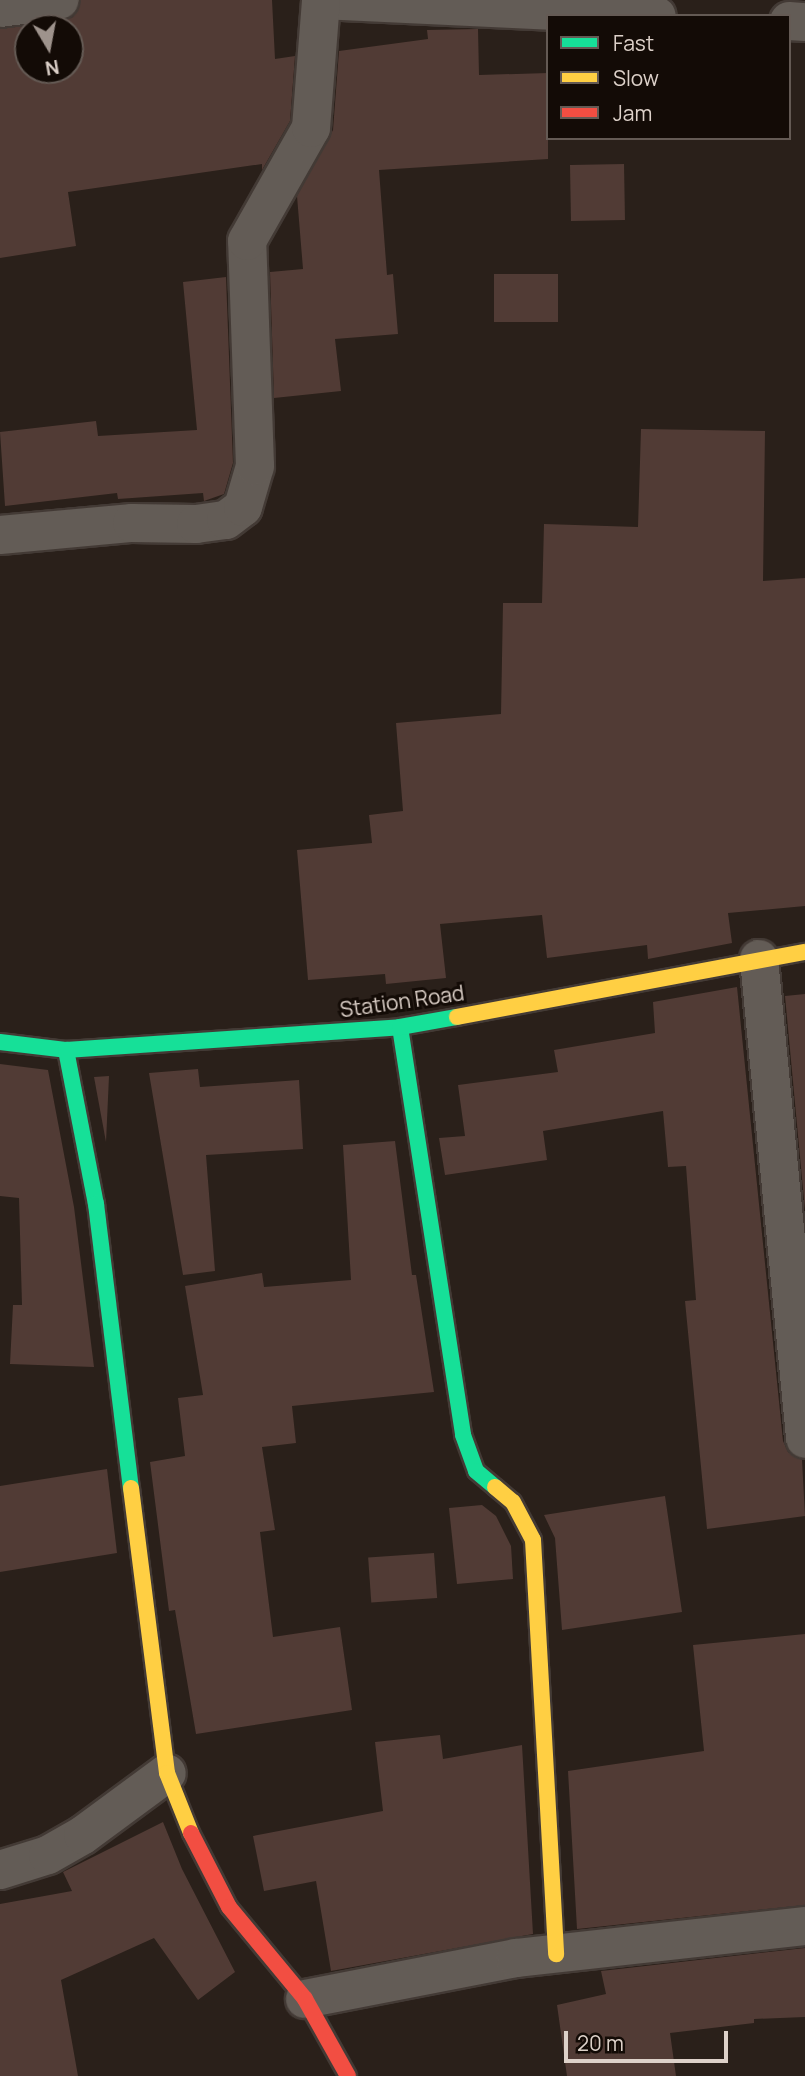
<!DOCTYPE html>
<html>
<head>
<meta charset="utf-8">
<style>
	body { margin:0 }
	#map { position:relative; width:805px; height:2076px; overflow:hidden; background:#2a201a; font-family:Manrope,sans-serif }
	div>[style] { position:absolute }
	.building>* { inset:0; background:#513b35; transform-origin:0 0 }
	.roads { filter:drop-shadow(2px 0 #433a35) drop-shadow(-2px 0 #433a35) drop-shadow(0 2px #433a35) drop-shadow(0 -2px #433a35) }
	.street>* { height:38px; margin:-19px; padding:0 19px; transform-origin:19px; border-radius:19px; background:#635c56 }
	.fast>* { height:16px; margin:-8px; padding:0 8px; transform-origin:8px; border-radius:8px; background:#16e098 }
	.slow>* { height:16px; margin:-8px; padding:0 8px; transform-origin:8px; border-radius:8px; background:#ffcf43 }
	.jam>* { height:16px; margin:-8px; padding:0 8px; transform-origin:8px; border-radius:8px; background:#f24e42 }
	span { translate:-50% -50%; white-space:nowrap; text-align:center; line-height:1.15; -webkit-text-stroke:6px #130b06; paint-order:stroke }
	.street-label { font-size:21px; color:#ddd1c9 }
	.legend { position:absolute; left:546px; top:14px; width:245px; height:126px; box-sizing:border-box; background:#130b06; border:2px solid #645a54; margin:0; padding:9px 12px; list-style:none; font-size:21px; color:#ddd1c9 }
	.legend li { display:flex; align-items:center; gap:14px; height:35px }
	.legend b { width:35px; border:2px solid #645a54 }
	.north { position:absolute; left:14px; top:14px; width:70px; height:70px; box-sizing:border-box; background:#130b06; border:2px solid #645a54; border-radius:50%; rotate:170deg; font-size:19px; font-weight:700; line-height:28px; text-align:center; color:#ddd1c9 }
	.north::after { content:''; display:block; margin:auto; width:24px; height:32px; background:#9e938c; clip-path:polygon(50% 0,100% 100%,50% 72%,0 100%) }
	.scale { position:absolute; left:564px; top:2031px; width:164px; height:32px; box-sizing:border-box; border:4px solid #ddd1c9; border-top:0; padding-left:9px; font-size:21px; line-height:24px; white-space:nowrap; color:#ddd1c9; -webkit-text-stroke:5px #130b06; paint-order:stroke }
</style>
</head>
<body>
<div id="map">
	<div class="building">
		<i style="clip-path:polygon(evenodd,80px 0,272px 0,275px 59px,295px 56px,290px 121px,262px 170px,262px 164px,68px 192px,76px 246px,0 258px,0 29px,63px 21px,73px 17px,80px 0,28px 28px,70px 28px,70px 70px,28px 70px,28px 28px)"></i>
		<i style="clip-path:polygon(478px 29px,479px 75px,548px 73px,548px 159px,379px 170px,387px 275px,393px 274px,398px 334px,335px 339px,341px 391px,274px 398px,270px 272px,303px 269px,297px 196px,333px 130px,339px 51px,428px 39px,427px 30px)"></i>
		<i style="left:624px;top:164px;width:56px;height:54px;rotate:89deg"></i>
		<i style="left:558px;top:274px;width:48px;height:64px;rotate:90deg"></i>
		<i style="clip-path:polygon(226px 277px,233px 463px,224px 494px,204px 501px,203px 493px,118px 499px,117px 493px,5px 506px,0 432px,96px 421px,98px 436px,197px 430px,183px 282px)"></i>
		<i style="clip-path:polygon(641px 429px,765px 431px,763px 581px,805px 578px,805px 906px,728px 913px,732px 943px,648px 959px,647px 945px,547px 958px,542px 915px,440px 924px,446px 978px,386px 984px,385px 974px,308px 980px,297px 850px,372px 843px,369px 815px,403px 811px,396px 723px,501px 714px,503px 603px,542px 603px,544px 524px,638px 527px)"></i>
		<i style="clip-path:polygon(737px 987px,783px 1441px,788px 1452px,802px 1460px,805px 1516px,707px 1529px,685px 1301px,696px 1300px,686px 1166px,668px 1167px,663px 1111px,543px 1131px,547px 1160px,445px 1175px,439px 1138px,465px 1136px,458px 1085px,558px 1072px,554px 1050px,655px 1033px,653px 1002px)"></i>
		<i style="clip-path:polygon(805px 994px,805px 1210px,785px 996px)"></i>
		<i style="clip-path:polygon(0 1064px,48px 1070px,74px 1207px,94px 1367px,10px 1364px,13px 1305px,22px 1305px,19px 1198px,0 1196px)"></i>
		<i style="clip-path:polygon(198px 1069px,200px 1087px,299px 1080px,303px 1149px,206px 1155px,215px 1271px,183px 1275px,149px 1073px)"></i>
		<i style="clip-path:polygon(109px 1076px,106px 1142px,94px 1077px)"></i>
		<i style="clip-path:polygon(395px 1141px,412px 1275px,416px 1275px,434px 1392px,292px 1406px,296px 1443px,262px 1447px,275px 1530px,260px 1532px,273px 1637px,340px 1627px,352px 1710px,196px 1734px,175px 1610px,169px 1611px,150px 1462px,185px 1456px,178px 1398px,203px 1395px,185px 1286px,262px 1273px,264px 1287px,351px 1280px,343px 1145px)"></i>
		<i style="clip-path:polygon(107px 1469px,117px 1553px,0 1572px,0 1486px)"></i>
		<i style="clip-path:polygon(665px 1496px,682px 1612px,562px 1630px,555px 1538px,544px 1515px)"></i>
		<i style="clip-path:polygon(482px 1505px,496px 1516px,511px 1546px,513px 1579px,457px 1584px,449px 1508px)"></i>
		<i style="left:434px;top:1553px;width:45px;height:66px;rotate:86deg"></i>
		<i style="clip-path:polygon(805px 1634px,805px 1905px,577px 1929px,568px 1771px,704px 1751px,693px 1645px)"></i>
		<i style="clip-path:polygon(440px 1735px,443px 1759px,522px 1745px,533px 1934px,331px 1971px,316px 1881px,264px 1891px,253px 1836px,383px 1811px,375px 1742px)"></i>
		<i style="clip-path:polygon(163px 1822px,182px 1869px,235px 1972px,198px 2000px,154px 1938px,61px 1980px,78px 2076px,0 2076px,0 1904px,72px 1891px,63px 1872px)"></i>
		<i style="clip-path:polygon(805px 1948px,805px 2017px,754px 2019px,754px 2023px,670px 2033px,676px 2076px,567px 2076px,557px 2005px,606px 1994px,601px 1971px)"></i>
	</div>
	<div class="roads">
		<div class="street">
			<i style="left:321px;top:0;width:336px;rotate:2.7deg"></i>
			<i style="left:0;top:8px;width:60px;rotate:-7.7deg"></i>
			<i style="left:789px;top:21px;width:16px;rotate:4deg"></i>
			<i style="left:0;top:535px;width:133px;rotate:-5.2deg"></i>
			<i style="left:132px;top:523px;width:64px;rotate:0.9deg"></i>
			<i style="left:196px;top:524px;width:30px;rotate:-8deg"></i>
			<i style="left:226px;top:520px;width:21px;rotate:-37deg"></i>
			<i style="left:243px;top:507px;width:43px;rotate:-73.7deg"></i>
			<i style="left:255px;top:466px;width:225px;rotate:-92deg"></i>
			<i style="left:247px;top:241px;width:130px;rotate:-60.5deg"></i>
			<i style="left:311px;top:128px;width:128px;rotate:-85.5deg"></i>
			<i style="left:759px;top:959px;width:482px;rotate:84.5deg"></i>
			<i style="left:0;top:1870px;width:50px;rotate:-17.4deg"></i>
			<i style="left:48px;top:1855px;width:40px;rotate:-29.7deg"></i>
			<i style="left:83px;top:1835px;width:104px;rotate:-36.4deg"></i>
			<i style="left:305px;top:1999px;width:215px;rotate:-11deg"></i>
			<i style="left:516px;top:1958px;width:291px;rotate:-6.3deg"></i>
		</div>
		<div class="fast">
			<i style="left:400px;top:1027px;width:413px;rotate:81.2deg"></i>
			<i style="left:463px;top:1435px;width:38px;rotate:70deg"></i>
			<i style="left:476px;top:1471px;width:25px;rotate:40deg"></i>
			<i style="left:0;top:1042px;width:66px;rotate:6.9deg"></i>
			<i style="left:66px;top:1050px;width:335px;rotate:-3.9deg"></i>
			<i style="left:400px;top:1027px;width:58px;rotate:-10deg"></i>
			<i style="left:66px;top:1050px;width:157px;rotate:79deg"></i>
			<i style="left:96px;top:1204px;width:286px;rotate:83deg"></i>
		</div>
		<div class="slow">
			<i style="left:457px;top:1017px;width:354px;rotate:-10.6deg"></i>
			<i style="left:495px;top:1487px;width:23px;rotate:40deg"></i>
			<i style="left:513px;top:1502px;width:43px;rotate:62.2deg"></i>
			<i style="left:533px;top:1540px;width:415px;rotate:86.8deg"></i>
			<i style="left:131px;top:1488px;width:287px;rotate:82.8deg"></i>
			<i style="left:167px;top:1773px;width:65px;rotate:68.2deg"></i>
		</div>
		<div class="jam">
			<i style="left:191px;top:1833px;width:83px;rotate:62.8deg"></i>
			<i style="left:229px;top:1907px;width:119px;rotate:50.4deg"></i>
			<i style="left:305px;top:1999px;width:88px;rotate:60.8deg"></i>
		</div>
	</div>
	<div class="street-label">
		<span style="left:402px;top:1001px;rotate:-8deg">Station Road</span>
	</div>
	<ul class="legend">
	<li><b style="height:9px;background:#16e098"></b>Fast</li>
	<li><b style="height:9px;background:#ffcf43"></b>Slow</li>
	<li><b style="height:9px;background:#f24e42"></b>Jam</li>
	</ul>
	<div class="north">N</div>
	<div class="scale">20 m</div>
</div>
</body>
</html>
